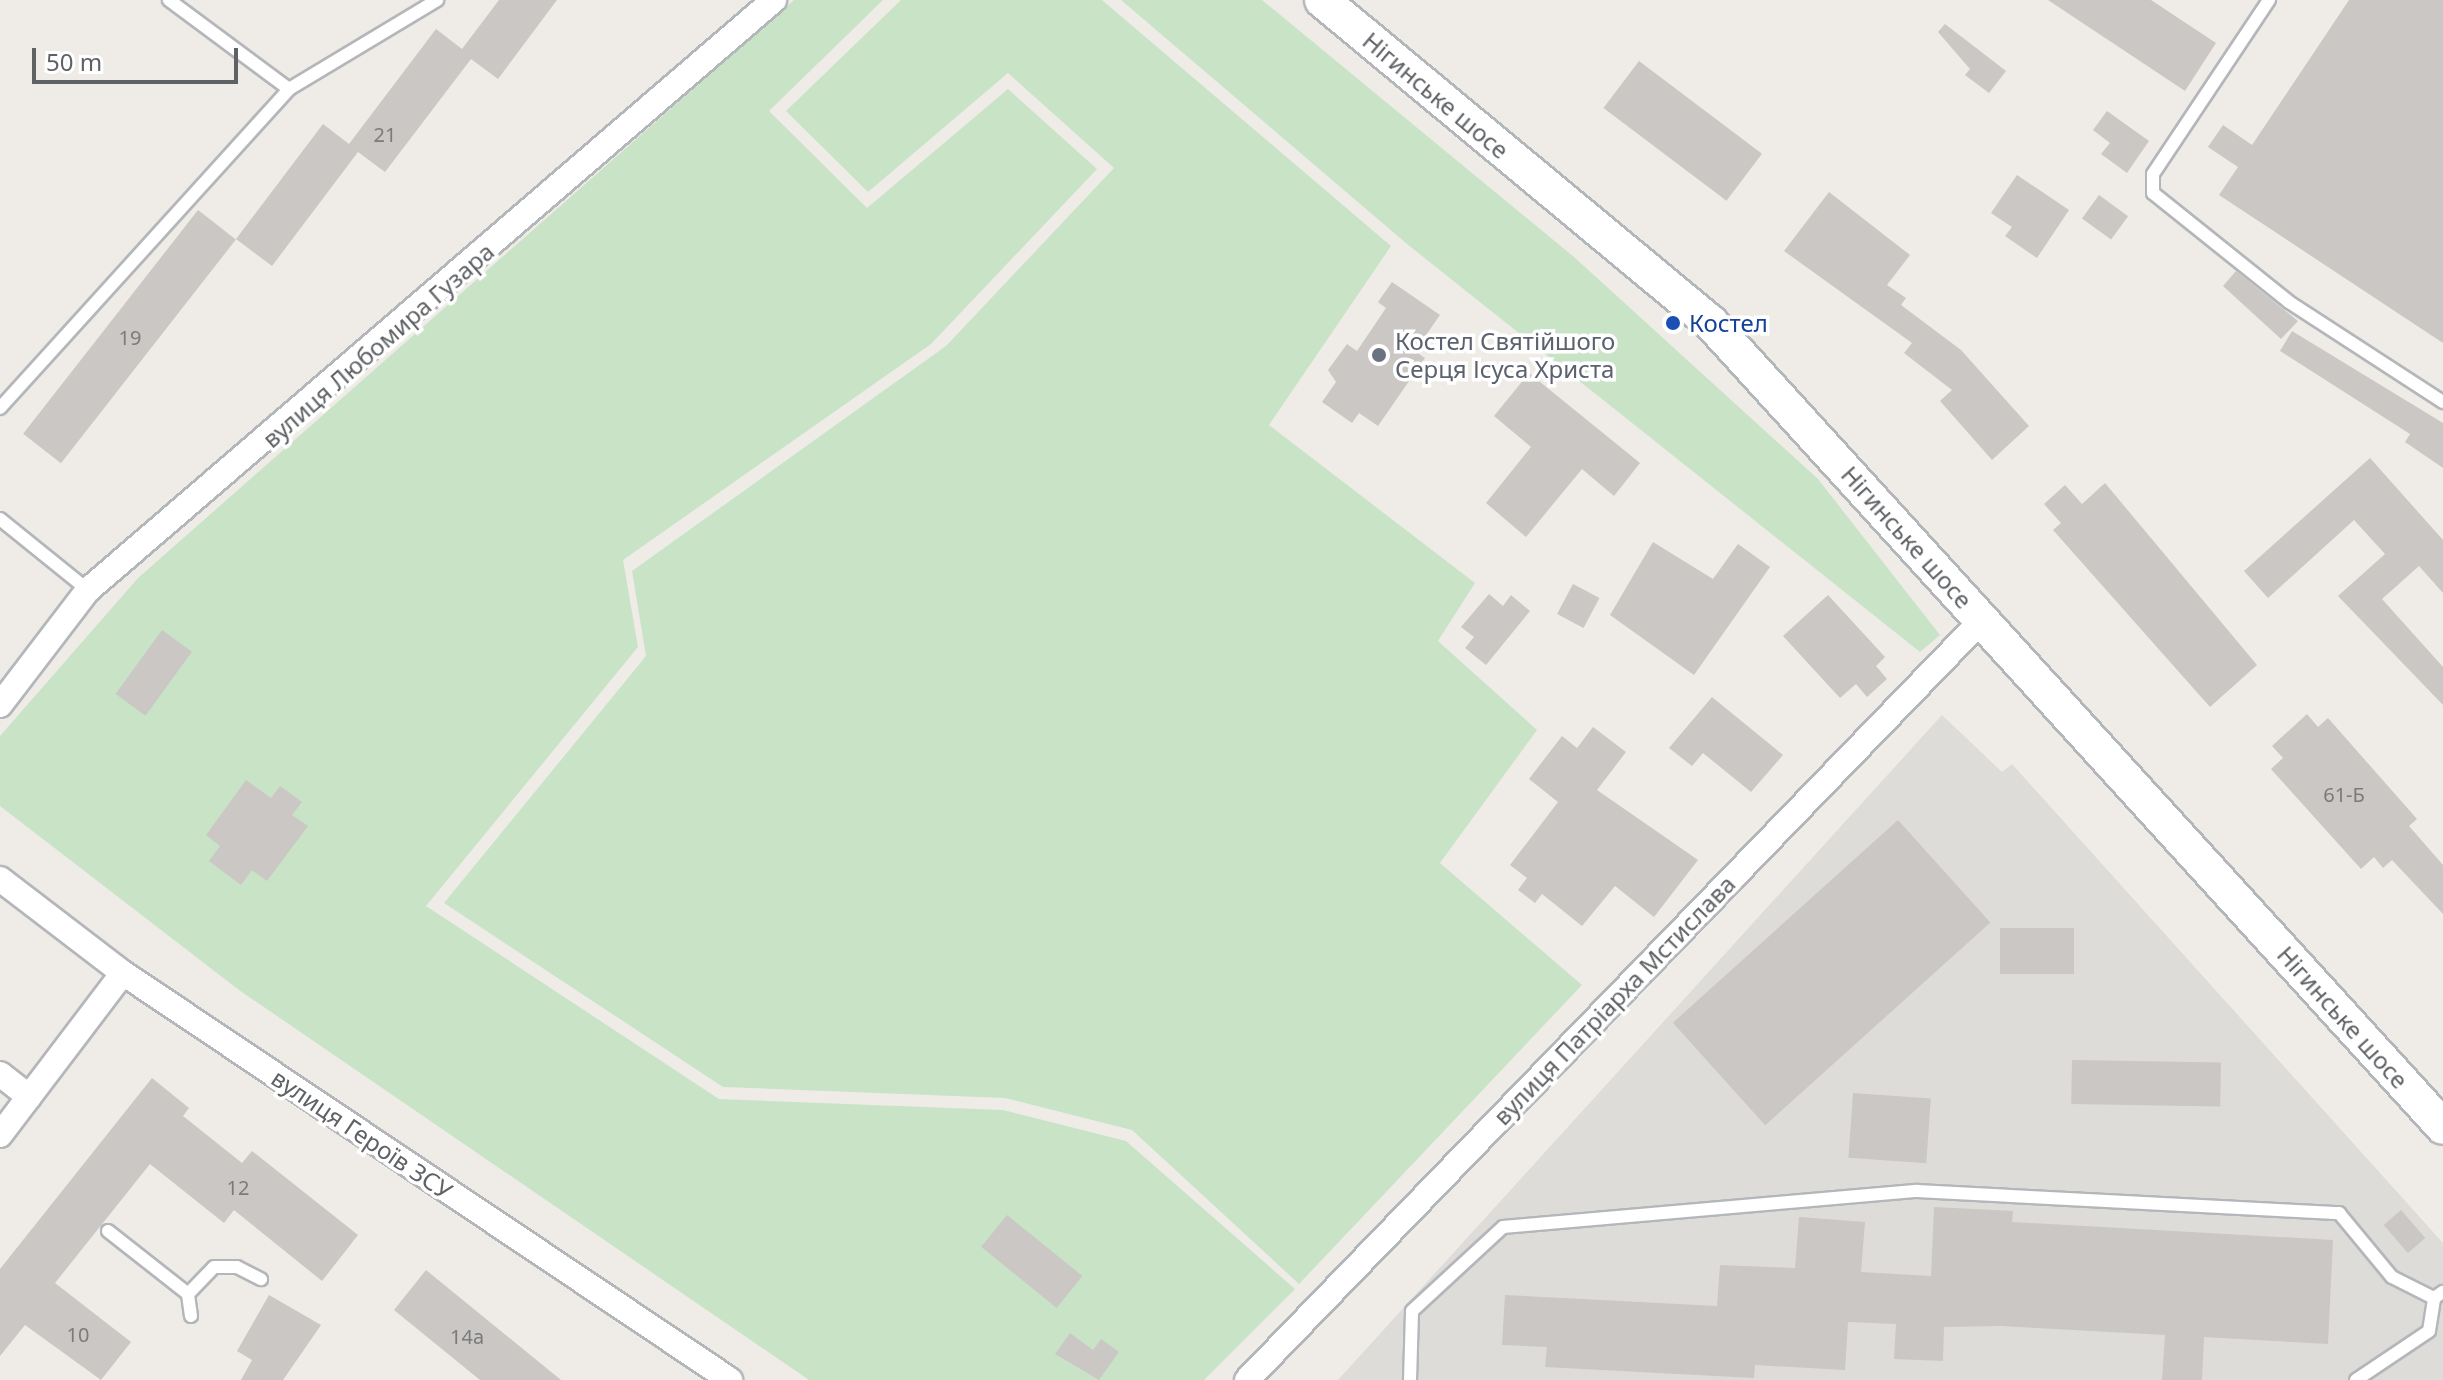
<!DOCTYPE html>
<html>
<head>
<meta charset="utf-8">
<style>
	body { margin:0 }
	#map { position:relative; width:2443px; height:1380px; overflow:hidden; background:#efece7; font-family:"Noto Sans",sans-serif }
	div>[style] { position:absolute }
	.industrial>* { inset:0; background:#dedcd9 }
	.green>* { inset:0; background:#c9e3c7 }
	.building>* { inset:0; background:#cac7c4; transform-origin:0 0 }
	.roads { filter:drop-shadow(2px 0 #b4b7ba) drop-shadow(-2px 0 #b4b7ba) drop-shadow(0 2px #b4b7ba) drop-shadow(0 -2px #b4b7ba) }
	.service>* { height:12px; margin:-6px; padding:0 6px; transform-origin:6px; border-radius:6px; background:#fff }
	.minor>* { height:24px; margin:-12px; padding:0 12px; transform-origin:12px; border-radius:12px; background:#fff }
	.secondary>* { height:34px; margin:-17px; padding:0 17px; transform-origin:17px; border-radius:17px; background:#fff }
	.dots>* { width:22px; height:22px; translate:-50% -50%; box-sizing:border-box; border:4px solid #fff; border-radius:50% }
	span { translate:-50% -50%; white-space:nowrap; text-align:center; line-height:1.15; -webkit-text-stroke:7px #fff; paint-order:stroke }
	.number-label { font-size:20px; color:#7a7b7d }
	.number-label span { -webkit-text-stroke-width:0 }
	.street-label { font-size:24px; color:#5f6265 }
	.transit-label { font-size:24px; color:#164399 }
	.left { translate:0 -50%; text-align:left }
	.worship-label { font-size:24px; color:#5b616d }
	.scale { position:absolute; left:32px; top:48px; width:206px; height:36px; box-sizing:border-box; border:4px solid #5f6265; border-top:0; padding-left:10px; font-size:24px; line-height:28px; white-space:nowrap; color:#5f6265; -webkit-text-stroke:6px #fff; paint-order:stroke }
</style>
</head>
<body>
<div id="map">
	<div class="industrial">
		<i style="clip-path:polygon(1942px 715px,2002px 772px,2012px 764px,2443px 1243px,2443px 1380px,1338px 1380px)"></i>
	</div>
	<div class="green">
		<i style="clip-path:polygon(794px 0,883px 0,769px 111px,867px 208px,1008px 89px,1097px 169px,931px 344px,623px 560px,638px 647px,426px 906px,719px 1099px,1003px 1110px,1126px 1141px,1295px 1289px,1204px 1380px,809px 1380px,239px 990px,0 806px,0 736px,138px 578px)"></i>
		<i style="clip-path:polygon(901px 0,1102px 0,1391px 246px,1269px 425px,1475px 583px,1438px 641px,1537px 730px,1440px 863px,1582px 985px,1299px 1284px,1132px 1130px,1005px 1098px,723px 1087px,444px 903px,646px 656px,632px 571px,946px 346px,1114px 168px,1008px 73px,868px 192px,786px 111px)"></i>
		<i style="clip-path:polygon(1121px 0,1262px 0,1574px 257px,1818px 479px,1940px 635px,1920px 652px,1407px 244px)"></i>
	</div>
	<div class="building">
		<i style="clip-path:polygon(499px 0,557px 0,498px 79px,471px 59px,385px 172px,358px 152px,272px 266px,236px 239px,323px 124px,349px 144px,436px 29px,462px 49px)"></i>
		<i style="clip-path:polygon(2048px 0,2151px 0,2216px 43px,2185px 91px)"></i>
		<i style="clip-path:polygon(2349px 0,2443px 0,2443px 343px,2219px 195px,2238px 167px,2208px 147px,2223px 125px,2252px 145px)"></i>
		<i style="clip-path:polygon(1945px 24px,2006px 71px,1989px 93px,1965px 75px,1970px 69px,1938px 32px)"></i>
		<i style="left:1639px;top:61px;width:154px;height:59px;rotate:37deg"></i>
		<i style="clip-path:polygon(2107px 111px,2149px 141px,2127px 173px,2101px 154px,2110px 143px,2093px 130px)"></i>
		<i style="clip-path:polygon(2017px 175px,2069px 210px,2037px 258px,2005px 236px,2012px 227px,1991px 213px)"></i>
		<i style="clip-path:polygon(1829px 192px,1910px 255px,1887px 285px,1906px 298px,1901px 305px,1961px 350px,2029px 426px,1992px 460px,1940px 401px,1952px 390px,1904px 353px,1912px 343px,1784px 251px)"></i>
		<i style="left:2099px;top:195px;width:36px;height:29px;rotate:36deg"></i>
		<i style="left:198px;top:210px;width:48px;height:284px;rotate:38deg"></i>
		<i style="clip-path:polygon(2236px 271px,2298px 321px,2281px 339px,2223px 286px)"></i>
		<i style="clip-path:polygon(1392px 282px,1440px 315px,1415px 351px,1425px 358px,1378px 426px,1359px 413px,1352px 423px,1322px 402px,1336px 382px,1328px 370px,1347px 344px,1357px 351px,1386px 308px,1378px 302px)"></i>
		<i style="clip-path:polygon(2292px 331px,2443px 423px,2443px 468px,2405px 442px,2410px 434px,2280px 351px)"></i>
		<i style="clip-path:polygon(1529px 373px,1640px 463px,1614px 496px,1582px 469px,1526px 537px,1486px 503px,1531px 447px,1494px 416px)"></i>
		<i style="clip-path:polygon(2370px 458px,2443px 540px,2443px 593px,2419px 566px,2382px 599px,2443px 667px,2443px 705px,2338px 596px,2385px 554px,2354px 520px,2268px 598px,2244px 571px)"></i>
		<i style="clip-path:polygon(2105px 483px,2257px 665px,2210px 707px,2053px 530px,2061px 523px,2044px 504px,2065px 485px,2082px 504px)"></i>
		<i style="clip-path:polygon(1653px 542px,1713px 579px,1738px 544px,1770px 567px,1694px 675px,1610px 615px)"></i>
		<i style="left:1573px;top:584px;width:30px;height:34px;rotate:28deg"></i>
		<i style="clip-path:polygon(1489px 594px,1503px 606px,1511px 595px,1530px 611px,1486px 665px,1465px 648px,1474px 637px,1461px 627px)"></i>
		<i style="clip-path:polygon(1828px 595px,1885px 657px,1876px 666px,1887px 679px,1867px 697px,1856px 684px,1840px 698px,1783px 636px)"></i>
		<i style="left:162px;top:630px;width:37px;height:79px;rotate:36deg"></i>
		<i style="clip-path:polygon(1712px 697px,1783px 755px,1751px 792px,1703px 753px,1692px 766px,1669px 748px)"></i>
		<i style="clip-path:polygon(2307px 714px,2318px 727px,2328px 718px,2417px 819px,2409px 826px,2443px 865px,2443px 914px,2392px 860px,2383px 868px,2374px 857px,2361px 869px,2271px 769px,2283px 758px,2272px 746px)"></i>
		<i style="clip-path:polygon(1593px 727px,1626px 752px,1597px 790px,1698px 860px,1654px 917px,1615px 886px,1582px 926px,1542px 894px,1535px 903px,1518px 890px,1527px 878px,1510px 865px,1558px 802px,1529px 779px,1562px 736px,1577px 748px)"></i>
		<i style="clip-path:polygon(246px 780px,271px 798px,280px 786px,302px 802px,292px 815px,308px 826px,267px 881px,252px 870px,241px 885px,209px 861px,220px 846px,206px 835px)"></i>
		<i style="left:1898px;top:820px;width:138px;height:303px;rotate:48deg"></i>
		<i style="left:2000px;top:928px;width:74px;height:46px"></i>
		<i style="left:2072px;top:1060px;width:149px;height:44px;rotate:1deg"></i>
		<i style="clip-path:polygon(152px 1078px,189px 1108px,183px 1116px,242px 1163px,252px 1151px,358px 1235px,322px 1281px,234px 1210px,224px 1223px,150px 1164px,55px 1283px,131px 1342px,101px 1380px,25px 1325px,0 1356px,0 1269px)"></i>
		<i style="left:1853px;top:1093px;width:78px;height:65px;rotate:4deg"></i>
		<i style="clip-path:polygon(1934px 1207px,2013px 1211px,2012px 1222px,2333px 1240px,2328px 1344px,2204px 1337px,2202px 1380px,2162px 1380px,2165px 1335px,2001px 1326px,1944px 1327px,1943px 1361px,1894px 1359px,1896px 1324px,1848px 1322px,1845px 1370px,1755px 1365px,1754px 1378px,1545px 1367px,1547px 1347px,1502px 1345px,1505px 1295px,1717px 1306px,1720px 1265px,1795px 1268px,1799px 1217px,1865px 1222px,1861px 1272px,1931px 1276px)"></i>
		<i style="left:2401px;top:1210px;width:37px;height:23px;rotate:49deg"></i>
		<i style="left:1007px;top:1215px;width:97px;height:41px;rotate:39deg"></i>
		<i style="clip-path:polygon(426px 1270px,561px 1380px,480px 1380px,394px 1310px)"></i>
		<i style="clip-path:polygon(269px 1295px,321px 1325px,283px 1380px,241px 1380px,252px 1360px,237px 1351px)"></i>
		<i style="clip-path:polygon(1070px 1333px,1093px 1350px,1101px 1339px,1119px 1352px,1099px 1380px,1055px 1354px)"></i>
	</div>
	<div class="roads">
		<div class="service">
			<i style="left:169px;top:0;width:149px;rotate:36.6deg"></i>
			<i style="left:2269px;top:0;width:209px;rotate:123.7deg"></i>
			<i style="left:2153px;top:174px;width:19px;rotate:90deg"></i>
			<i style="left:2153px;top:193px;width:174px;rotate:38.7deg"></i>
			<i style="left:2289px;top:302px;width:184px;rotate:33deg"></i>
			<i style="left:0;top:408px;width:430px;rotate:-47.8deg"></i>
			<i style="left:289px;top:89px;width:173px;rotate:-31deg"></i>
			<i style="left:0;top:519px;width:113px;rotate:38.9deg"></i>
			<i style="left:108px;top:1231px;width:102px;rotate:38.2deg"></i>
			<i style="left:191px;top:1316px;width:22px;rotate:-98deg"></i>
			<i style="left:188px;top:1294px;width:37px;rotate:-46deg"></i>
			<i style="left:214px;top:1267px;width:23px"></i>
			<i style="left:237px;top:1267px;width:27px;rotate:27deg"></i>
			<i style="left:1410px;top:1380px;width:69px;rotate:-88.3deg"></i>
			<i style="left:1412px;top:1311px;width:124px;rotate:-42.7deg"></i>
			<i style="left:1503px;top:1227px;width:416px;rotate:-5deg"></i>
			<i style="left:1917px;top:1191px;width:423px;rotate:3deg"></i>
			<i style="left:2339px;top:1213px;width:83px;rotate:50.4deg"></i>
			<i style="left:2392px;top:1277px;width:47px;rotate:26.6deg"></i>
			<i style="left:2356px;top:1380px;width:88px;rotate:-33.9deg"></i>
			<i style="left:2429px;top:1331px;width:33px;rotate:-81deg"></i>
			<i style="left:2434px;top:1298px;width:11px;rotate:-34deg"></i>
		</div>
		<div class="minor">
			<i style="left:0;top:705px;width:145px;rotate:-52.6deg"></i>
			<i style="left:88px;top:590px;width:905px;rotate:-40.7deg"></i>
			<i style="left:0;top:879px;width:155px;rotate:37.4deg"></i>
			<i style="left:123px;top:973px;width:731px;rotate:33.84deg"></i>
			<i style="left:0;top:1074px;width:37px;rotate:38deg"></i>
			<i style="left:0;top:1135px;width:203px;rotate:-52.8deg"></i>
			<i style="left:1247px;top:1380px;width:1057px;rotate:-45.96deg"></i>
		</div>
		<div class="secondary">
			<i style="left:1322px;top:0;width:506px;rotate:39.7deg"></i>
			<i style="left:1711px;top:323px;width:1087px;rotate:47.68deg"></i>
		</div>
	</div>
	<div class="dots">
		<i style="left:1673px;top:323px;background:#1a4fb4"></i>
		<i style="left:1379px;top:355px;background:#6b7280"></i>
	</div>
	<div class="number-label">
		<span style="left:385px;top:134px">21</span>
		<span style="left:130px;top:337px">19</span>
		<span style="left:2344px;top:794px">61-Б</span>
		<span style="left:238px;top:1187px">12</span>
		<span style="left:78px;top:1334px">10</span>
		<span style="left:467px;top:1336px">14а</span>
	</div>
	<div class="street-label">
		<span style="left:1436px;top:95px;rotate:40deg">Нігинське шосе</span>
		<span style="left:378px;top:345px;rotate:-41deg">вулиця Любомира Гузара</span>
		<span style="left:1907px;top:537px;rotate:48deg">Нігинське шосе</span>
		<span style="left:1614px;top:1000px;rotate:-46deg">вулиця Патріарха Мстислава</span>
		<span style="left:2343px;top:1017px;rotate:48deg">Нігинське шосе</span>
		<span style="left:362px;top:1134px;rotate:34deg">вулиця Героїв ЗСУ</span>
	</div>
	<div class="transit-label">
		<span class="left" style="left:1689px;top:323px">Костел</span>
	</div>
	<div class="worship-label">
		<span class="left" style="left:1395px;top:355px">Костел Святійшого<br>Серця Ісуса Христа</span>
	</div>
	<div class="scale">50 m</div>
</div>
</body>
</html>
